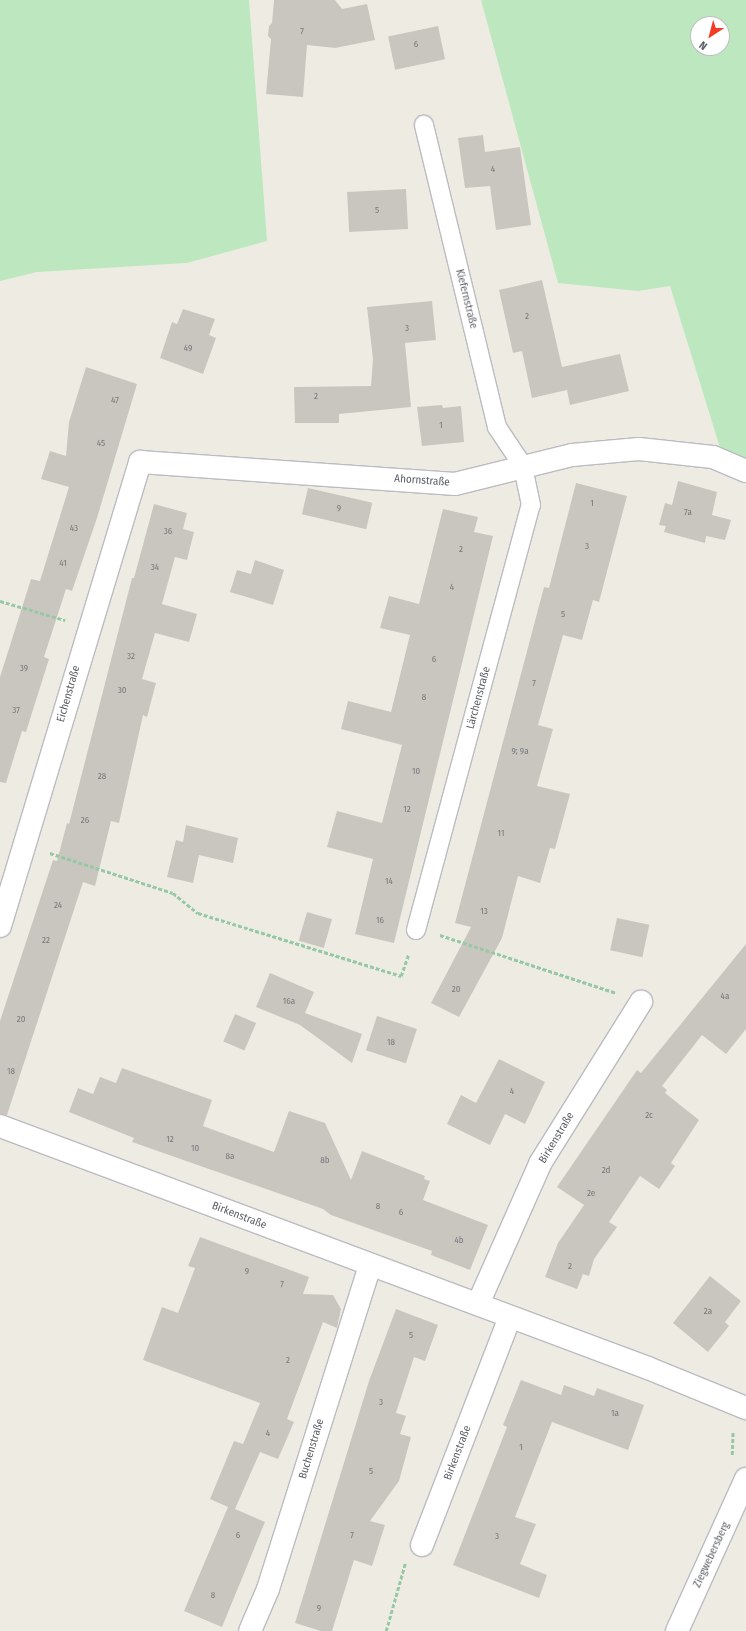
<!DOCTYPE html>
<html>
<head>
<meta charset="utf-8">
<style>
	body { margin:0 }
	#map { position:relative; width:746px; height:1631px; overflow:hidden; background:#eeece2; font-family:"Fira Sans Condensed",sans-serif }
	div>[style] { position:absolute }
	.green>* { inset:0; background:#bde8bf }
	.building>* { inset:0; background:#c9c6bf; transform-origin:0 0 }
	.path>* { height:2.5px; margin-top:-1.25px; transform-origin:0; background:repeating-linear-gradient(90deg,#95c9a6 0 4px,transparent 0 6px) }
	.roads { filter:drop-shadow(1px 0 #babcc2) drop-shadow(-1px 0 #babcc2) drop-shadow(0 1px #babcc2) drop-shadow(0 -1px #babcc2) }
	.service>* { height:18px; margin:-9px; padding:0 9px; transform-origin:9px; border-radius:9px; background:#fff }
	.minor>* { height:22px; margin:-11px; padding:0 11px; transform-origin:11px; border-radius:11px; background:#fff }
	.secondary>* { height:22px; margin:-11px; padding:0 11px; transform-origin:11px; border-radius:11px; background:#fff }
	span { translate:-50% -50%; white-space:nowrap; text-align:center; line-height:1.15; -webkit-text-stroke:3.5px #fff; paint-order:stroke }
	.number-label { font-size:9px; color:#76787b }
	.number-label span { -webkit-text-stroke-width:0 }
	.street-label { font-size:11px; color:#5a5e64 }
	.north { position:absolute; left:690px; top:16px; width:40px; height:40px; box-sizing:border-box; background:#fff; border:1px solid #bdbfc1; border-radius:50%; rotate:216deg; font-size:11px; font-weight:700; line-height:16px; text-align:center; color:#5a5e64 }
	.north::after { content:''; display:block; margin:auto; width:14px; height:18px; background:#f33c23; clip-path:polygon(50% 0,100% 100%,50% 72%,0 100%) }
</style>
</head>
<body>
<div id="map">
	<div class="green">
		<i style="clip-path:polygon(0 0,249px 0,267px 241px,187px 263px,37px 272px,0 281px)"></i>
		<i style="clip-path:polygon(evenodd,481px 0,746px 0,746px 461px,721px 451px,670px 286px,638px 291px,558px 283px,481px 0,698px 24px,722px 24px,722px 48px,698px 48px,698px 24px)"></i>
	</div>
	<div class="building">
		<i style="clip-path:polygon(274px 0,335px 0,342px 9px,367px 4px,375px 40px,335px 48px,307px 45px,303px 97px,266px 94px,271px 39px,268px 36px,269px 26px,272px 23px)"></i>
		<i style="left:438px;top:26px;width:34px;height:51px;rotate:78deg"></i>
		<i style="clip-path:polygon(483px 135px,485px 152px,520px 147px,531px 225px,496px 230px,490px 186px,465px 188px,458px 138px)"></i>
		<i style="left:406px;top:189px;width:40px;height:59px;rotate:87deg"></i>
		<i style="clip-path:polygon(542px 280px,562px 367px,620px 354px,629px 391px,570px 405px,567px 390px,532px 398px,522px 351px,513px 353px,499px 290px)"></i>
		<i style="clip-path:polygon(432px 301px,436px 340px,405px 343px,411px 407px,339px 414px,339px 423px,295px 423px,294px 387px,371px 386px,373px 359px,367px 307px)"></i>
		<i style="clip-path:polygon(183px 309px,215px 319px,209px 335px,216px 338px,203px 374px,160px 358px,172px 322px,177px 324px)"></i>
		<i style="clip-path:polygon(86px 367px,137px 384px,97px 518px,72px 591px,66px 589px,44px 657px,49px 659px,26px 732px,22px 731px,6px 783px,0 782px,0 677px,31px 579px,40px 581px,69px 487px,41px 479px,50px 451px,66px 456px,69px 422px)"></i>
		<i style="clip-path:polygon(442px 405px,443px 408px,461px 406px,464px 442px,422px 446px,417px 407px)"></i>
		<i style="clip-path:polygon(678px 481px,717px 492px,712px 515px,731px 520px,725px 540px,706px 536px,705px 543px,664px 532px,666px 526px,659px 525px,665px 503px,672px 505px)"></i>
		<i style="clip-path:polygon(576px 483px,627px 496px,599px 602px,593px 600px,582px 640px,563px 635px,538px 725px,553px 729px,537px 786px,570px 794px,555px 849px,550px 848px,540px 883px,518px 876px,502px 938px,459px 1017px,431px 1003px,471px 927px,455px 923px,544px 587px,549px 588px)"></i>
		<i style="left:308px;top:488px;width:66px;height:27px;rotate:13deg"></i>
		<i style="clip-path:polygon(154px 504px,187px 513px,183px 529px,194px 532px,187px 560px,175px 557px,162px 604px,197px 614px,189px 642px,155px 633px,142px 679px,156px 683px,147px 717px,143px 715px,119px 823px,111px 821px,95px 886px,83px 882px,7px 1115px,0 1114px,0 1021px,53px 860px,57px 861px,67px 823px,69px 824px,132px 578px,134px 578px)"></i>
		<i style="clip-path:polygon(443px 509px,478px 517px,474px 532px,493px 536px,394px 943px,355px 934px,373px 859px,327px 847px,337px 811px,382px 823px,402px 745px,341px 729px,348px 701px,391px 712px,410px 635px,380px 628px,389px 596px,419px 604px)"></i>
		<i style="clip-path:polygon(255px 560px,284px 570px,273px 605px,230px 592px,237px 570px,251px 574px)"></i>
		<i style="clip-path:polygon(186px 825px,238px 838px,233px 863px,199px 855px,193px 883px,167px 877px,176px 840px,183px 842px)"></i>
		<i style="left:307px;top:912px;width:26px;height:30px;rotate:16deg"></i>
		<i style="left:617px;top:918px;width:33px;height:33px;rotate:12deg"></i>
		<i style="clip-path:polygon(746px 944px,746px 1029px,726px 1054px,702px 1035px,662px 1086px,667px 1090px,665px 1093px,699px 1120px,671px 1163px,675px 1166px,659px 1189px,640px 1176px,609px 1222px,617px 1227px,594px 1259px,589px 1276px,583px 1274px,577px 1289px,545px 1277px,558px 1243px,584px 1205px,557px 1187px,637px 1070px,641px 1073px)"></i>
		<i style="clip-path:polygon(270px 973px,314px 992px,305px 1013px,362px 1034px,352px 1063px,300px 1025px,256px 1007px)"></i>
		<i style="left:235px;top:1014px;width:23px;height:30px;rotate:23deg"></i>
		<i style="left:377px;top:1016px;width:42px;height:36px;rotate:18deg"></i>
		<i style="clip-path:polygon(499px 1059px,545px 1082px,525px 1124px,505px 1114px,490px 1145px,447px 1124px,461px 1095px,476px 1103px)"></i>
		<i style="clip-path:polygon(122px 1068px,212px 1100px,203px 1126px,274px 1152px,289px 1111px,325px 1123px,351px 1180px,362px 1151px,425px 1176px,424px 1179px,430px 1181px,423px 1200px,488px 1225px,470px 1270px,431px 1255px,432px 1251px,331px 1215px,323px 1209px,132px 1142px,134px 1138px,69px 1112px,78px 1088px,93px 1094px,100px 1077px,116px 1083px)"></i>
		<i style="clip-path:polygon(200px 1237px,309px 1277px,303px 1294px,333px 1295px,341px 1309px,337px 1328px,323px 1322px,287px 1419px,294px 1422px,278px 1459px,260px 1452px,235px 1509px,265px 1522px,222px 1627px,184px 1611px,228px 1507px,210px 1499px,234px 1441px,243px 1444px,260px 1403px,143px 1360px,162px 1307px,178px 1313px,195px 1268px,188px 1266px)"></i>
		<i style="clip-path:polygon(710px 1276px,741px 1301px,725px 1322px,729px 1326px,708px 1352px,673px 1323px)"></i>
		<i style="clip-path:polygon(396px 1309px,438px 1325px,425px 1361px,414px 1357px,396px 1413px,406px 1416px,400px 1434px,411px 1437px,399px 1481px,370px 1521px,385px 1525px,372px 1566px,354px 1560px,332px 1631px,321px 1631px,295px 1623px,369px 1381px)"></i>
		<i style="clip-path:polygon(521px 1380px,561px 1395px,564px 1385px,594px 1396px,597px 1388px,644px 1405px,628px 1450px,552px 1422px,515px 1517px,536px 1524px,520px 1564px,547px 1575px,539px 1598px,453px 1565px,507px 1427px,503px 1425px)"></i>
	</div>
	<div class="path">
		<i style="left:0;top:601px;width:68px;rotate:16.3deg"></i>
		<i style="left:50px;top:853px;width:129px;rotate:18deg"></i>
		<i style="left:173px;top:893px;width:32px;rotate:39deg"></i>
		<i style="left:198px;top:913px;width:213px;rotate:17.2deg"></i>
		<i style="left:401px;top:976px;width:24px;rotate:-71deg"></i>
		<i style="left:440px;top:935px;width:185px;rotate:18.2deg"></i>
		<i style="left:732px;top:1455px;width:24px;rotate:-88deg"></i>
		<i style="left:386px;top:1631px;width:70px;rotate:-74.2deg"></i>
	</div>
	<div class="roads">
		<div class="service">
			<i style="left:416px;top:930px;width:440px;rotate:-74.9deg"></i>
			<i style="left:531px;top:505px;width:40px;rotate:-102deg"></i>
			<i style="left:523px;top:466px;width:47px;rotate:-123.7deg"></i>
			<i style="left:497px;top:427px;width:311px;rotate:-103.6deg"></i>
		</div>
		<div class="minor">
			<i style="left:0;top:926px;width:485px;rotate:-73.2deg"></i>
			<i style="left:140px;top:462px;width:316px;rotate:4deg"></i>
			<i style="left:455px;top:484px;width:121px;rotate:-13.9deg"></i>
			<i style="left:572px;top:455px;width:67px;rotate:-5.1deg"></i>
			<i style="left:639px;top:449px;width:74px;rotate:6.2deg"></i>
			<i style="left:713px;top:457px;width:36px;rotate:23deg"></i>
			<i style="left:0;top:1126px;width:692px;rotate:20.48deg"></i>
			<i style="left:648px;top:1368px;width:106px;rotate:22.2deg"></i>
			<i style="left:478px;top:1304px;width:155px;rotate:-66.1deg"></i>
			<i style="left:541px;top:1162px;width:189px;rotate:-58deg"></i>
			<i style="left:422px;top:1545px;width:244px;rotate:-68.9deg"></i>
			<i style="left:250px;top:1631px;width:46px;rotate:-66.8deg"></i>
			<i style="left:268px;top:1589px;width:340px;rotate:-72.5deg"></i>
		</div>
		<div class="secondary">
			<i style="left:677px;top:1631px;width:167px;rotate:-65.6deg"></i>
		</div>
	</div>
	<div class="number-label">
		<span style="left:302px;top:31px">7</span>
		<span style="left:416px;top:44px">6</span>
		<span style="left:493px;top:169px">4</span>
		<span style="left:377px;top:210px">5</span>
		<span style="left:527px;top:316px">2</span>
		<span style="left:407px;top:328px">3</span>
		<span style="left:188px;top:348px">49</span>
		<span style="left:316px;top:396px">2</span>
		<span style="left:115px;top:400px">47</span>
		<span style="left:441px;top:425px">1</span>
		<span style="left:101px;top:443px">45</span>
		<span style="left:592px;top:503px">1</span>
		<span style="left:339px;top:508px">9</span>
		<span style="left:688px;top:512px">7a</span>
		<span style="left:74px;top:528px">43</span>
		<span style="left:168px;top:531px">36</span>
		<span style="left:587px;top:546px">3</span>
		<span style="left:461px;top:549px">2</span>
		<span style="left:63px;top:563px">41</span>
		<span style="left:155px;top:567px">34</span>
		<span style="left:452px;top:587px">4</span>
		<span style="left:563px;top:614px">5</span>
		<span style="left:131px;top:656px">32</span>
		<span style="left:434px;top:659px">6</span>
		<span style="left:24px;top:668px">39</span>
		<span style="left:534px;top:683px">7</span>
		<span style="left:122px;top:690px">30</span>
		<span style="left:424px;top:697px">8</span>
		<span style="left:16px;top:710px">37</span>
		<span style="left:520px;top:751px">9; 9a</span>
		<span style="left:416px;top:771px">10</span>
		<span style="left:102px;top:776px">28</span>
		<span style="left:407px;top:809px">12</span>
		<span style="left:85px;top:820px">26</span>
		<span style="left:501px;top:833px">11</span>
		<span style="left:389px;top:881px">14</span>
		<span style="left:58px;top:905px">24</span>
		<span style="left:484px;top:911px">13</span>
		<span style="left:380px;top:920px">16</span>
		<span style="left:46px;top:940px">22</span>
		<span style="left:456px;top:989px">20</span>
		<span style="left:725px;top:996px">4a</span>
		<span style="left:289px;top:1001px">16a</span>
		<span style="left:21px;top:1019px">20</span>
		<span style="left:391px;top:1042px">18</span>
		<span style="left:11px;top:1071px">18</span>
		<span style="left:512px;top:1091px">4</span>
		<span style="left:649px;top:1115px">2c</span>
		<span style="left:170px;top:1139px">12</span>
		<span style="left:195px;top:1148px">10</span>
		<span style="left:230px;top:1156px">8a</span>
		<span style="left:325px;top:1160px">8b</span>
		<span style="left:606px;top:1170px">2d</span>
		<span style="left:591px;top:1193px">2e</span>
		<span style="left:378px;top:1206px">8</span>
		<span style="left:401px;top:1212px">6</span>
		<span style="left:459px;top:1240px">4b</span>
		<span style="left:570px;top:1266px">2</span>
		<span style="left:247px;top:1271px">9</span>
		<span style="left:282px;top:1284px">7</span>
		<span style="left:708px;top:1311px">2a</span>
		<span style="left:411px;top:1335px">5</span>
		<span style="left:288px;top:1360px">2</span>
		<span style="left:381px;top:1402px">3</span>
		<span style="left:615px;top:1413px">1a</span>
		<span style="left:268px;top:1433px">4</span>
		<span style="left:521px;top:1447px">1</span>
		<span style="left:371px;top:1471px">5</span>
		<span style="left:238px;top:1535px">6</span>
		<span style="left:352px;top:1535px">7</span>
		<span style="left:497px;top:1536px">3</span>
		<span style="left:213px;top:1595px">8</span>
		<span style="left:319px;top:1608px">9</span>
	</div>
	<div class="street-label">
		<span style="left:466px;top:299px;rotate:76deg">Kiefernstraße</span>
		<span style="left:422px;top:481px;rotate:4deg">Ahornstraße</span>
		<span style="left:69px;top:694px;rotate:-74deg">Eichenstraße</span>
		<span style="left:479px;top:698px;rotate:-75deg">Lärchenstraße</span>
		<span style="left:557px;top:1138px;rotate:-59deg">Birkenstraße</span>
		<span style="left:239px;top:1216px;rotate:21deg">Birkenstraße</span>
		<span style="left:312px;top:1449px;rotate:-73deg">Buchenstraße</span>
		<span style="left:458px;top:1453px;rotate:-69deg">Birkenstraße</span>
		<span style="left:712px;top:1555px;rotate:-65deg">Ziegwebersberg</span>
	</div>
	<div class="north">N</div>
</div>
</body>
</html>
